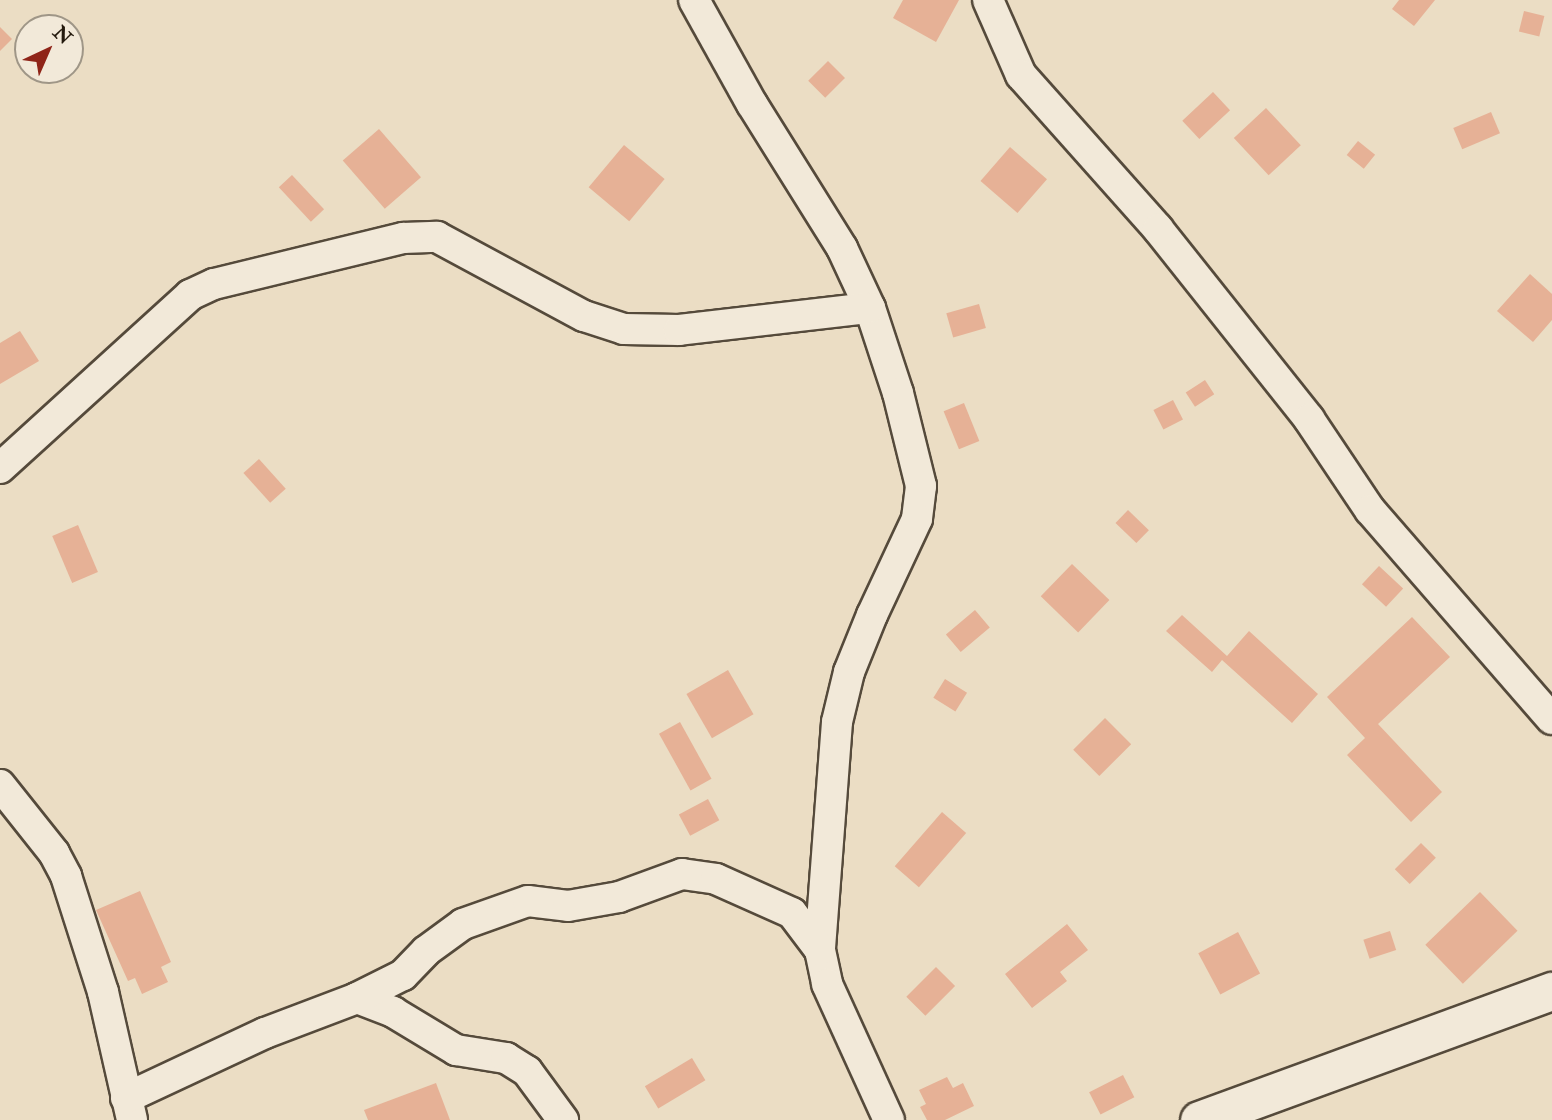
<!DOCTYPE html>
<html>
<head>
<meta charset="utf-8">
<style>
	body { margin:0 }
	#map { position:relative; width:1552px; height:1120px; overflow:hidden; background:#ebddc4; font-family:"IM FELL Double Pica",serif }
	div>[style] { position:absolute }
	.building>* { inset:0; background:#e6b196; transform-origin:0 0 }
	.roads { filter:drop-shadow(2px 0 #554a3b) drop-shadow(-2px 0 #554a3b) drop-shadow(0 2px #554a3b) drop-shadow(0 -2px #554a3b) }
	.minor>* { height:30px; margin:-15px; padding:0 15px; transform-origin:15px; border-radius:15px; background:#f2e9d9 }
	.tertiary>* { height:37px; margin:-18.5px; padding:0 18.5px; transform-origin:18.5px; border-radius:18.5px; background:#f2e9d9 }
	span { translate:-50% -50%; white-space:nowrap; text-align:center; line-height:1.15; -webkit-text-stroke:5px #f2e9d9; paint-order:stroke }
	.north { position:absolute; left:14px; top:14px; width:70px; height:70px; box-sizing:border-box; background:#f2e9d9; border:2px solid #9f9687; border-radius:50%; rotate:44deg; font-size:19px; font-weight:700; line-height:28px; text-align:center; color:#23190d }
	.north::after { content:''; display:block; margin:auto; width:24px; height:32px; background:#8f2418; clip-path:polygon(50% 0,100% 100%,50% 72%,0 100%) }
</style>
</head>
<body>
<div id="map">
	<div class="building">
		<i style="clip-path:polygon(903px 0,959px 0,936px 42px,893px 18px)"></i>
		<i style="clip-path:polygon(1399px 0,1435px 0,1414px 26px,1392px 9px)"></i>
		<i style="left:1524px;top:11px;width:21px;height:21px;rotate:14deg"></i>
		<i style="clip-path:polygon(0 27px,12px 39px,0 51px)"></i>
		<i style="left:828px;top:61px;width:24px;height:28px;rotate:45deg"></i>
		<i style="left:1213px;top:92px;width:25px;height:42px;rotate:47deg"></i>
		<i style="left:1266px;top:108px;width:51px;height:44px;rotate:47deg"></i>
		<i style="left:1491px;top:112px;width:23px;height:41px;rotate:67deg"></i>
		<i style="left:379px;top:129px;width:64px;height:48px;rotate:49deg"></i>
		<i style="left:1358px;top:141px;width:22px;height:18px;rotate:39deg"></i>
		<i style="left:624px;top:145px;width:53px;height:55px;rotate:40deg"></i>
		<i style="left:1010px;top:147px;width:49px;height:45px;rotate:41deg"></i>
		<i style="left:292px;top:175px;width:47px;height:18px;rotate:47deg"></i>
		<i style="clip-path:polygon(1530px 274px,1552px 294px,1552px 320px,1533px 342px,1497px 311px)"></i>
		<i style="left:979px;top:304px;width:25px;height:34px;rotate:74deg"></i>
		<i style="clip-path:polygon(20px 331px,39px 361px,0 384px,0 343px)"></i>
		<i style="left:1205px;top:380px;width:17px;height:23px;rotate:57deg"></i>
		<i style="left:1173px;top:400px;width:22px;height:22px;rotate:63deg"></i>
		<i style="left:964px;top:403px;width:41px;height:22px;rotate:68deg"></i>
		<i style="left:259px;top:459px;width:40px;height:21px;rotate:48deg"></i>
		<i style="left:1128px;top:510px;width:29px;height:18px;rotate:44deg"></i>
		<i style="left:78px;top:525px;width:51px;height:28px;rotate:67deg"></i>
		<i style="left:1072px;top:564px;width:52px;height:45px;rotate:44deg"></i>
		<i style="left:1379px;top:566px;width:33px;height:25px;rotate:43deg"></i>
		<i style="left:975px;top:610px;width:23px;height:38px;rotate:50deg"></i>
		<i style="clip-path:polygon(1182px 615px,1227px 656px,1249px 631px,1318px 694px,1292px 723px,1222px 660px,1212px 672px,1166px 631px)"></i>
		<i style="clip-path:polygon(1412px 617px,1450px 657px,1378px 724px,1442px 792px,1411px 822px,1347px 755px,1365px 738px,1327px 697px)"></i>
		<i style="left:728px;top:670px;width:51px;height:48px;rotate:60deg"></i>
		<i style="left:945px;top:679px;width:26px;height:22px;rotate:32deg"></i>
		<i style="left:1105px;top:718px;width:37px;height:45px;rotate:45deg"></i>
		<i style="left:680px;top:722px;width:65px;height:24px;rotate:61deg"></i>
		<i style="left:708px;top:799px;width:24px;height:33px;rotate:62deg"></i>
		<i style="left:942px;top:812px;width:32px;height:72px;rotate:41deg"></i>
		<i style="left:1421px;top:843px;width:21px;height:37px;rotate:45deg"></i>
		<i style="clip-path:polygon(140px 891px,171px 962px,161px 967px,168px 982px,142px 994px,135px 978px,128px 981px,96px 910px)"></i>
		<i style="left:1480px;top:892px;width:54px;height:76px;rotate:46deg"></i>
		<i style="clip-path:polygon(1067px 924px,1088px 950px,1060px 972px,1067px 981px,1032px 1008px,1005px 974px)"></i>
		<i style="left:1390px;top:931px;width:20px;height:28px;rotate:72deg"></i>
		<i style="left:1238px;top:932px;width:47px;height:45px;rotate:62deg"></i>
		<i style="left:936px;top:967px;width:27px;height:42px;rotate:45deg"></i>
		<i style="left:692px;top:1058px;width:26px;height:55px;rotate:59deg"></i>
		<i style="left:1123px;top:1075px;width:25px;height:38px;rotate:63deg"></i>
		<i style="clip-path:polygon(947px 1077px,953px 1088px,963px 1083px,974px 1106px,945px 1120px,927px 1120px,920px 1107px,926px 1104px,919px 1090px)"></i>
		<i style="clip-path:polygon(436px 1083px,450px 1120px,368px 1120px,364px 1110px)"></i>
	</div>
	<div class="roads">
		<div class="minor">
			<i style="left:694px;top:0;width:119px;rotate:60.9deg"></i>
			<i style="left:752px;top:104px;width:170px;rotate:58deg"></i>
			<i style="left:842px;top:248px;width:66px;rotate:65deg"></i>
			<i style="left:870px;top:308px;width:89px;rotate:71.8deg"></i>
			<i style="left:898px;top:393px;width:96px;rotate:76.1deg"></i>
			<i style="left:921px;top:486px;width:33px;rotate:97deg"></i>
			<i style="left:917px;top:519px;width:106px;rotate:115.1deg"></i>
			<i style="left:872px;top:615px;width:61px;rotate:112deg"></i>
			<i style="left:849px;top:672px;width:51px;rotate:103.5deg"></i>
			<i style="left:837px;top:722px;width:229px;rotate:94.3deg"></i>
			<i style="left:820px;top:950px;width:35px;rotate:78deg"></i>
			<i style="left:827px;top:984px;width:149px;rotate:65.5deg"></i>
			<i style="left:988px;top:0;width:82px;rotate:66.3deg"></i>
			<i style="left:1021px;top:75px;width:206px;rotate:48.3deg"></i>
			<i style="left:1158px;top:229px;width:243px;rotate:51.5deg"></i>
			<i style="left:1309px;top:419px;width:110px;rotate:56.2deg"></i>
			<i style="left:1370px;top:510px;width:277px;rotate:49deg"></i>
			<i style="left:0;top:468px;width:257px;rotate:-42.3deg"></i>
			<i style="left:190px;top:295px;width:26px;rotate:-25deg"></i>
			<i style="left:214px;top:284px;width:195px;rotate:-13.7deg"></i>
			<i style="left:403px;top:238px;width:34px;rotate:-2deg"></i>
			<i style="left:437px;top:237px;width:167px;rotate:28.3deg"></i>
			<i style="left:584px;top:316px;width:42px;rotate:18deg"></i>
			<i style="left:624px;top:329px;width:55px;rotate:1deg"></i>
			<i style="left:679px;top:330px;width:192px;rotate:-6.6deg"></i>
			<i style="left:0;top:785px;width:87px;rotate:51.5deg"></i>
			<i style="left:54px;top:853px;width:26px;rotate:62deg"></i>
			<i style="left:66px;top:876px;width:122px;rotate:72.3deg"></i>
			<i style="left:103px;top:992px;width:131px;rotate:77.2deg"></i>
			<i style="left:357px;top:998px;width:39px;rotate:21deg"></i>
			<i style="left:393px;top:1012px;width:74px;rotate:31.1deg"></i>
			<i style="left:456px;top:1050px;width:51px;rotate:9.1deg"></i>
			<i style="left:506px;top:1058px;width:25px;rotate:32deg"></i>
			<i style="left:527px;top:1071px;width:61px;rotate:53.7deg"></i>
			<i style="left:126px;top:1098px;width:153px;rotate:-25.1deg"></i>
			<i style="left:265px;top:1033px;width:98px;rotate:-20.8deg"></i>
			<i style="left:357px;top:998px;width:51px;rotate:-26.6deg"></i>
			<i style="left:403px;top:975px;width:33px;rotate:-46deg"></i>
			<i style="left:426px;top:951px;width:46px;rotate:-36.1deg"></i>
			<i style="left:463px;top:924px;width:69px;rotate:-19.5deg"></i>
			<i style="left:528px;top:901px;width:40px;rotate:7.1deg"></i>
			<i style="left:568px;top:906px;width:52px;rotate:-10deg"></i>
			<i style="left:619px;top:897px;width:67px;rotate:-20.1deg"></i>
			<i style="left:682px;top:874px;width:34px;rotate:8deg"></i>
			<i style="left:716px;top:879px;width:83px;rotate:24.1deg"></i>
			<i style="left:792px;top:913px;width:46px;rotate:52.9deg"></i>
		</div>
		<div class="tertiary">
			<i style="left:1199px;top:1120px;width:376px;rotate:-20.1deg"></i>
		</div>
	</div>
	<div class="north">N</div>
</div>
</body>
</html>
